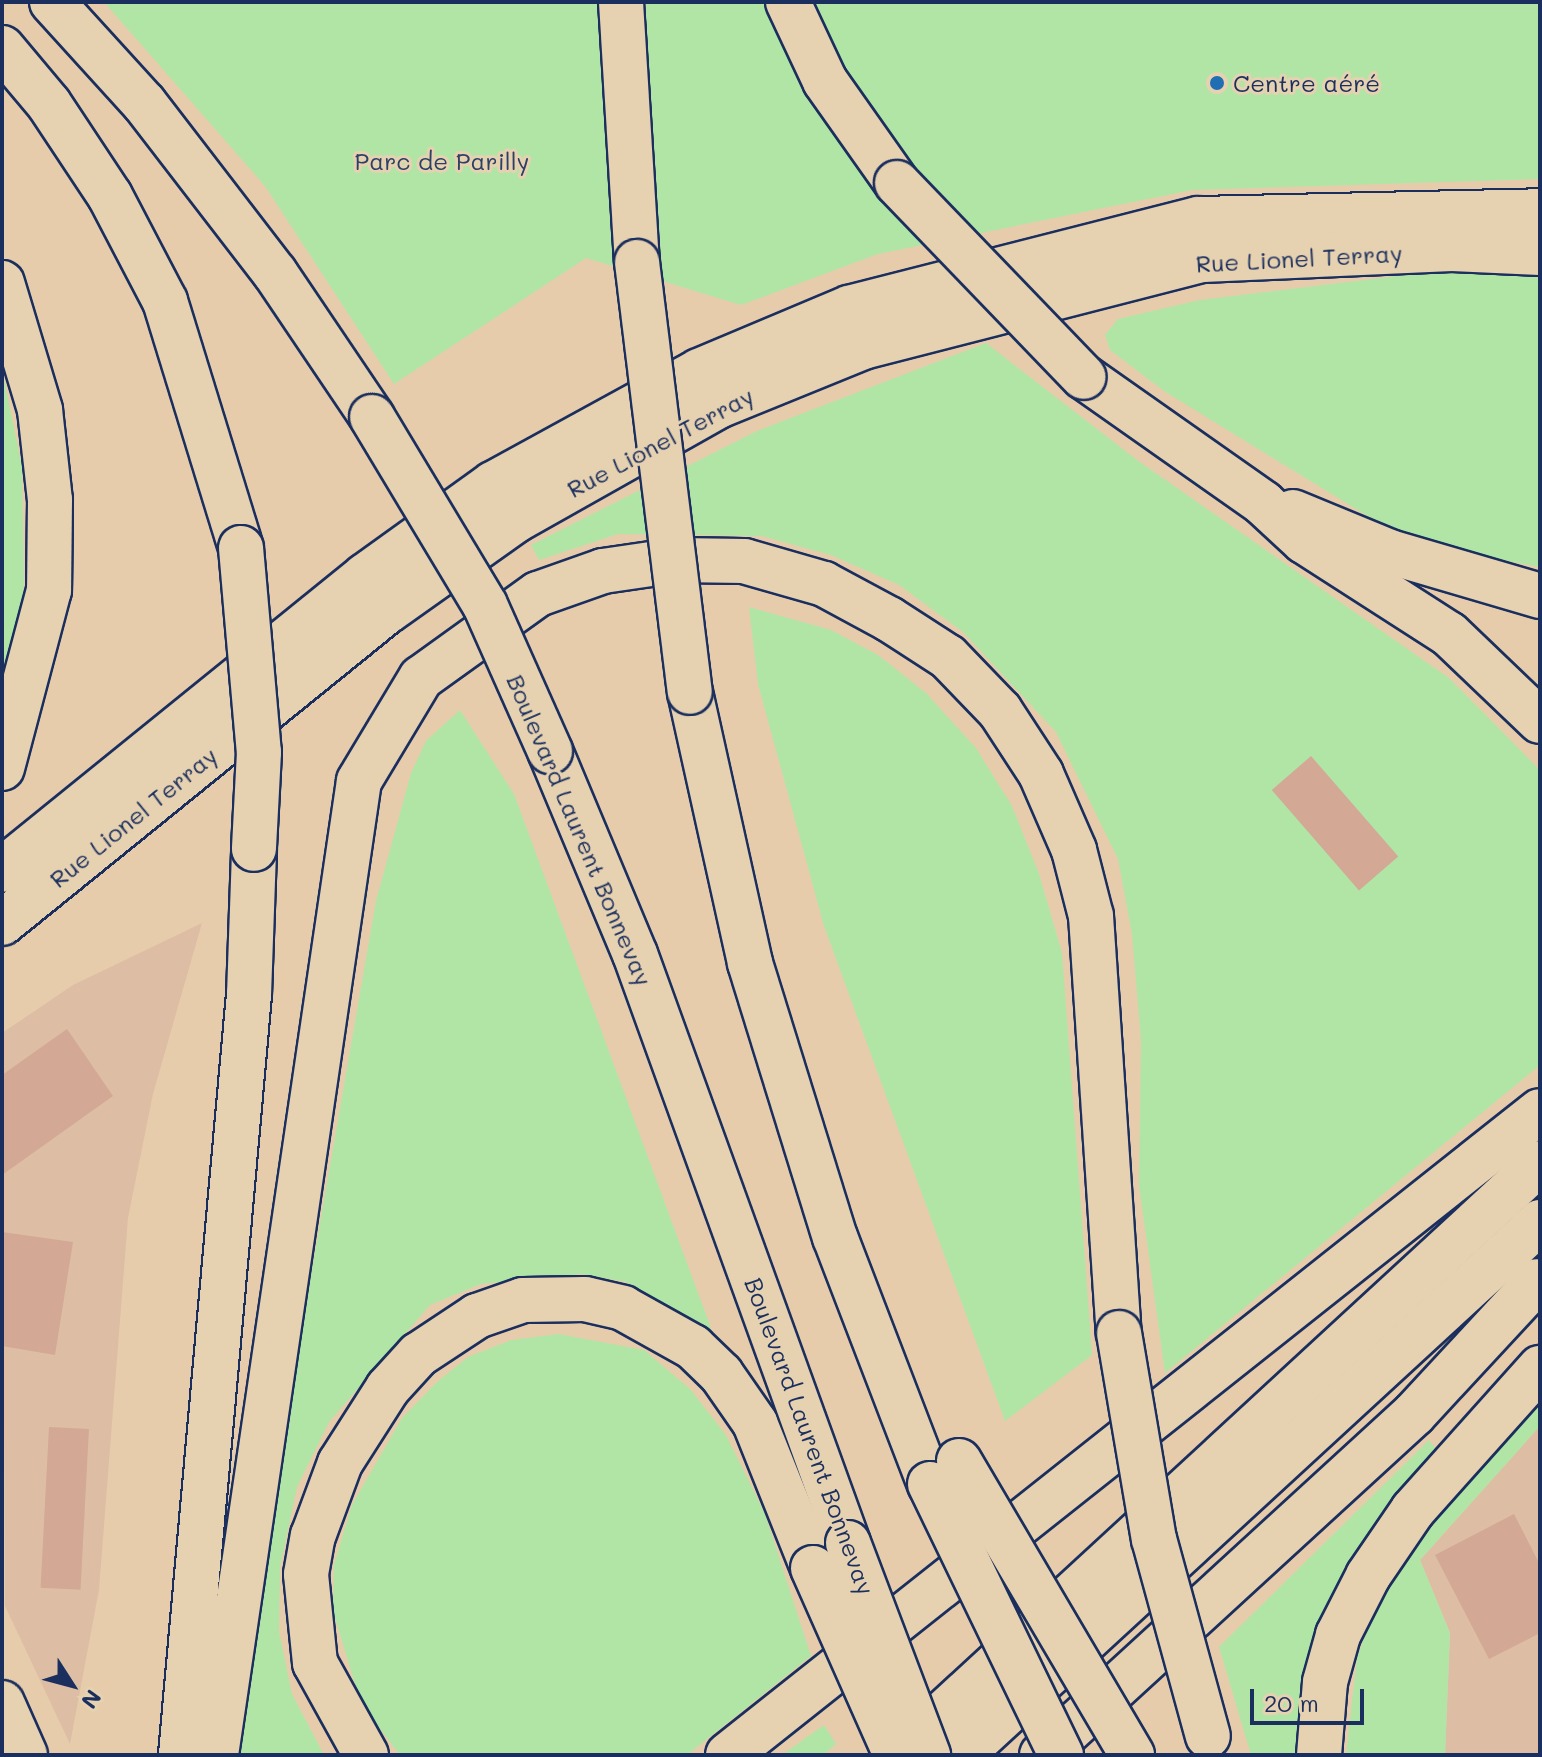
<!DOCTYPE html>
<html>
<head>
<meta charset="utf-8">
<style>
	body { margin:0 }
	#map { position:relative; width:1542px; height:1757px; overflow:hidden; background:#e7ccac; font-family:Mali,sans-serif }
	div>[style] { position:absolute }
	.built>* { inset:0; background:#ddbea4 }
	.green>* { inset:0; background:#b1e5a6 }
	.building>* { inset:0; background:#d3a895; transform-origin:0 0 }
	.roads { filter:drop-shadow(2px 0 #1b2f5e) drop-shadow(-2px 0 #1b2f5e) drop-shadow(0 2px #1b2f5e) drop-shadow(0 -2px #1b2f5e) }
	.minor>* { height:44px; margin:-22px; padding:0 22px; transform-origin:22px; border-radius:22px; background:#e6d1b0 }
	.major>* { height:44px; margin:-22px; padding:0 22px; transform-origin:22px; border-radius:22px; background:#e6d1b0 }
	.highway>* { height:44px; margin:-22px; padding:0 22px; transform-origin:22px; border-radius:22px; background:#e6d1b0 }
	.bridges { filter:drop-shadow(2px 0 #1b2f5e) drop-shadow(-2px 0 #1b2f5e) drop-shadow(0 2px #1b2f5e) drop-shadow(0 -2px #1b2f5e) }
	.highway-bridge>* { height:44px; margin:-22px; padding:0 22px; transform-origin:22px; border-radius:22px; background:#e6d1b0 }
	.dots>* { width:22px; height:22px; translate:-50% -50%; box-sizing:border-box; border:4px solid #e6d1b0; border-radius:50% }
	span { translate:-50% -50%; white-space:nowrap; text-align:center; line-height:1.15; -webkit-text-stroke:6px #e6d1b0; paint-order:stroke }
	.poi-label { font-size:24px; color:#1b2f5e }
	.left { translate:0 -50%; text-align:left }
	.park-label { font-size:24px; color:#2a4165 }
	.street-label { font-size:24px; color:#1b2f5e }
	.frame { position:absolute; inset:0; border:4px solid #1b2f5e; pointer-events:none }
	.north { position:absolute; left:32px; top:1645px; width:80px; height:80px; -webkit-text-stroke:6px #e6d1b0; paint-order:stroke; rotate:126deg; font-size:22px; font-weight:700; line-height:32px; text-align:center; color:#1b2f5e }
	.north::after { content:''; display:block; margin:auto; width:28px; height:36px; background:#1b2f5e; clip-path:polygon(50% 0,100% 100%,50% 72%,0 100%) }
	.scale { position:absolute; left:1250px; top:1689px; width:114px; height:36px; box-sizing:border-box; border:4px solid #1b2f5e; border-top:0; padding-left:10px; font-size:24px; line-height:28px; white-space:nowrap; color:#1b2f5e; -webkit-text-stroke:6px #e6d1b0; paint-order:stroke }
</style>
</head>
<body>
<div id="map">
	<div class="built">
		<i style="clip-path:polygon(202px 923px,153px 1094px,128px 1218px,99px 1590px,70px 1744px,5px 1606px,2px 1033px,73px 985px)"></i>
		<i style="clip-path:polygon(1540px 1426px,1540px 1755px,1445px 1755px,1450px 1633px,1420px 1560px)"></i>
	</div>
	<div class="green">
		<i style="clip-path:polygon(104px 2px,1540px 2px,1540px 179px,1192px 190px,878px 254px,741px 305px,586px 258px,394px 384px,265px 186px)"></i>
		<i style="clip-path:polygon(1447px 270px,1540px 275px,1540px 567px,1448px 550px,1369px 517px,1164px 391px,1110px 350px,1105px 335px,1118px 319px,1200px 300px)"></i>
		<i style="clip-path:polygon(986px 343px,1137px 460px,1449px 678px,1540px 770px,1540px 1065px,1165px 1373px,1139px 1185px,1141px 1041px,1132px 934px,1118px 859px,1056px 732px,963px 632px,899px 585px,831px 555px,762px 536px,618px 534px,539px 560px,531px 545px,757px 431px)"></i>
		<i style="clip-path:polygon(2px 369px,22px 467px,24px 582px,18px 679px,2px 735px)"></i>
		<i style="clip-path:polygon(749px 607px,831px 630px,878px 655px,926px 693px,976px 748px,1012px 806px,1039px 874px,1062px 953px,1092px 1355px,1005px 1421px,824px 926px,758px 684px)"></i>
		<i style="clip-path:polygon(460px 710px,514px 794px,715px 1339px,626px 1282px,581px 1274px,481px 1284px,430px 1305px,329px 1422px,297px 1487px,280px 1567px,279px 1632px,292px 1694px,324px 1755px,240px 1755px,287px 1414px,376px 901px,411px 773px,426px 741px)"></i>
		<i style="clip-path:polygon(559px 1334px,644px 1350px,690px 1389px,726px 1435px,765px 1514px,811px 1656px,687px 1755px,400px 1755px,361px 1704px,333px 1611px,334px 1565px,352px 1505px,402px 1418px,437px 1382px,468px 1357px,511px 1340px)"></i>
		<i style="clip-path:polygon(1540px 1387px,1540px 1426px,1420px 1560px,1450px 1633px,1445px 1755px,1346px 1755px,1357px 1658px,1379px 1595px,1408px 1545px)"></i>
		<i style="clip-path:polygon(1429px 1440px,1437px 1451px,1372px 1530px,1335px 1600px,1302px 1755px,1251px 1755px,1219px 1647px)"></i>
		<i style="clip-path:polygon(824px 1725px,836px 1744px,823px 1755px,782px 1755px)"></i>
	</div>
	<div class="building">
		<i style="left:1311px;top:756px;width:133px;height:52px;rotate:49deg"></i>
		<i style="clip-path:polygon(67px 1029px,113px 1096px,2px 1175px,2px 1075px)"></i>
		<i style="clip-path:polygon(2px 1232px,73px 1242px,55px 1355px,2px 1346px)"></i>
		<i style="left:49px;top:1427px;width:40px;height:161px;rotate:3deg"></i>
		<i style="clip-path:polygon(1514px 1514px,1540px 1565px,1540px 1633px,1489px 1659px,1435px 1555px)"></i>
	</div>
	<div class="roads">
		<div class="minor">
			<i style="left:2px;top:1703px;width:57px;rotate:66.1deg"></i>
		</div>
		<div class="major">
			<i style="left:2px;top:870px;width:467px;rotate:-39deg"></i>
			<i style="left:365px;top:576px;width:158px;rotate:-35.7deg"></i>
			<i style="left:493px;top:484px;width:235px;rotate:-28.7deg"></i>
			<i style="left:699px;top:371px;width:163px;rotate:-22.8deg"></i>
			<i style="left:849px;top:308px;width:360px;rotate:-14.3deg"></i>
			<i style="left:1198px;top:219px;width:342px;rotate:-1.3deg"></i>
			<i style="left:2px;top:923px;width:498px;rotate:-39deg"></i>
			<i style="left:389px;top:610px;width:156px;rotate:-35.3deg"></i>
			<i style="left:516px;top:520px;width:232px;rotate:-29.4deg"></i>
			<i style="left:718px;top:406px;width:157px;rotate:-22.1deg"></i>
			<i style="left:863px;top:347px;width:351px;rotate:-14.4deg"></i>
			<i style="left:1203px;top:260px;width:249px;rotate:-2.5deg"></i>
			<i style="left:1452px;top:249px;width:88px;rotate:2.6deg"></i>
		</div>
		<div class="highway">
			<i style="left:52px;top:2px;width:137px;rotate:47.7deg"></i>
			<i style="left:144px;top:103px;width:215px;rotate:52.4deg"></i>
			<i style="left:275px;top:273px;width:174px;rotate:56deg"></i>
			<i style="left:621px;top:2px;width:260px;rotate:86.5deg"></i>
			<i style="left:788px;top:2px;width:87px;rotate:64.9deg"></i>
			<i style="left:825px;top:81px;width:125px;rotate:54.8deg"></i>
			<i style="left:2px;top:48px;width:73px;rotate:50deg"></i>
			<i style="left:49px;top:104px;width:110px;rotate:56.5deg"></i>
			<i style="left:110px;top:196px;width:119px;rotate:62.4deg"></i>
			<i style="left:165px;top:301px;width:258px;rotate:72.9deg"></i>
			<i style="left:2px;top:283px;width:133px;rotate:73.3deg"></i>
			<i style="left:40px;top:410px;width:91px;rotate:83.7deg"></i>
			<i style="left:50px;top:500px;width:90px;rotate:90.6deg"></i>
			<i style="left:49px;top:590px;width:184px;rotate:104.8deg"></i>
			<i style="left:1084px;top:377px;width:219px;rotate:35.1deg"></i>
			<i style="left:1263px;top:503px;width:56px;rotate:42.8deg"></i>
			<i style="left:1304px;top:541px;width:172px;rotate:32.7deg"></i>
			<i style="left:1449px;top:634px;width:126px;rotate:43.7deg"></i>
			<i style="left:1293px;top:512px;width:105px;rotate:22.4deg"></i>
			<i style="left:1390px;top:552px;width:156px;rotate:16.3deg"></i>
			<i style="left:690px;top:692px;width:278px;rotate:77.5deg"></i>
			<i style="left:750px;top:963px;width:287px;rotate:72.8deg"></i>
			<i style="left:835px;top:1237px;width:265px;rotate:69deg"></i>
			<i style="left:550px;top:751px;width:220px;rotate:67.3deg"></i>
			<i style="left:635px;top:954px;width:626px;rotate:70.12deg"></i>
			<i style="left:181px;top:1755px;width:763px;rotate:-84.89deg"></i>
			<i style="left:249px;top:995px;width:146px;rotate:-88deg"></i>
			<i style="left:216px;top:1755px;width:984px;rotate:-81.65deg"></i>
			<i style="left:359px;top:781px;width:120px;rotate:-59deg"></i>
			<i style="left:421px;top:678px;width:144px;rotate:-35.7deg"></i>
			<i style="left:538px;top:594px;width:69px;rotate:-19.5deg"></i>
			<i style="left:603px;top:571px;width:76px;rotate:-8.3deg"></i>
			<i style="left:678px;top:560px;width:66px;rotate:0.9deg"></i>
			<i style="left:744px;top:561px;width:83px;rotate:16deg"></i>
			<i style="left:824px;top:584px;width:74px;rotate:28.3deg"></i>
			<i style="left:889px;top:619px;width:70px;rotate:32.8deg"></i>
			<i style="left:948px;top:657px;width:75px;rotate:46.1deg"></i>
			<i style="left:1000px;top:711px;width:75px;rotate:56.9deg"></i>
			<i style="left:1041px;top:774px;width:83px;rotate:66.5deg"></i>
			<i style="left:1074px;top:850px;width:68px;rotate:75.6deg"></i>
			<i style="left:1091px;top:916px;width:418px;rotate:86.2deg"></i>
			<i style="left:366px;top:1755px;width:105px;rotate:-119deg"></i>
			<i style="left:315px;top:1663px;width:89px;rotate:-95.8deg"></i>
			<i style="left:306px;top:1574px;width:39px;rotate:-80deg"></i>
			<i style="left:313px;top:1536px;width:78px;rotate:-69.7deg"></i>
			<i style="left:340px;top:1463px;width:89px;rotate:-57.4deg"></i>
			<i style="left:388px;top:1388px;width:45px;rotate:-47.7deg"></i>
			<i style="left:418px;top:1355px;width:71px;rotate:-33.5deg"></i>
			<i style="left:477px;top:1316px;width:49px;rotate:-19.2deg"></i>
			<i style="left:523px;top:1300px;width:62px;rotate:-0.9deg"></i>
			<i style="left:585px;top:1299px;width:39px;rotate:13deg"></i>
			<i style="left:623px;top:1308px;width:80px;rotate:29.1deg"></i>
			<i style="left:693px;top:1347px;width:39px;rotate:44deg"></i>
			<i style="left:721px;top:1374px;width:60px;rotate:55.2deg"></i>
			<i style="left:755px;top:1423px;width:156px;rotate:68.2deg"></i>
			<i style="left:728px;top:1755px;width:1036px;rotate:-38.42deg"></i>
			<i style="left:898px;top:1755px;width:873px;rotate:-42.68deg"></i>
			<i style="left:961px;top:1755px;width:787px;rotate:-42.63deg"></i>
			<i style="left:1042px;top:1755px;width:505px;rotate:-42.51deg"></i>
			<i style="left:1414px;top:1414px;width:181px;rotate:-47.2deg"></i>
			<i style="left:1319px;top:1755px;width:73px;rotate:-85.3deg"></i>
			<i style="left:1325px;top:1682px;width:49px;rotate:-74.5deg"></i>
			<i style="left:1338px;top:1635px;width:66px;rotate:-63deg"></i>
			<i style="left:1368px;top:1576px;width:80px;rotate:-55.7deg"></i>
			<i style="left:1413px;top:1510px;width:191px;rotate:-48.2deg"></i>
		</div>
	</div>
	<div class="bridges">
		<div class="highway-bridge">
			<i style="left:897px;top:183px;width:269px;rotate:46.1deg"></i>
			<i style="left:637px;top:262px;width:433px;rotate:83deg"></i>
			<i style="left:372px;top:417px;width:219px;rotate:59deg"></i>
			<i style="left:485px;top:605px;width:160px;rotate:66deg"></i>
			<i style="left:241px;top:548px;width:205px;rotate:85deg"></i>
			<i style="left:259px;top:752px;width:97px;rotate:93deg"></i>
			<i style="left:1119px;top:1333px;width:209px;rotate:80.4deg"></i>
			<i style="left:1154px;top:1539px;width:204px;rotate:74.7deg"></i>
			<i style="left:959px;top:1461px;width:341px;rotate:59.5deg"></i>
			<i style="left:930px;top:1484px;width:301px;rotate:64.2deg"></i>
			<i style="left:848px;top:1543px;width:227px;rotate:69.3deg"></i>
			<i style="left:813px;top:1568px;width:205px;rotate:66.1deg"></i>
		</div>
	</div>
	<div class="dots">
		<i style="left:1217px;top:83px;background:#1f6fb2"></i>
	</div>
	<div class="poi-label">
		<span class="left" style="left:1233px;top:83px">Centre aéré</span>
	</div>
	<div class="park-label">
		<span style="left:442px;top:161px">Parc de Parilly</span>
	</div>
	<div class="street-label">
		<span style="left:1299px;top:258px;rotate:-3deg">Rue Lionel Terray</span>
		<span style="left:660px;top:442px;rotate:-28deg">Rue Lionel Terray</span>
		<span style="left:133px;top:817px;rotate:-39deg">Rue Lionel Terray</span>
		<span style="left:580px;top:830px;rotate:67deg">Boulevard Laurent Bonnevay</span>
		<span style="left:810px;top:1436px;rotate:70deg">Boulevard Laurent Bonnevay</span>
	</div>
	<div class="frame"></div>
	<div class="north">N</div>
	<div class="scale">20 m</div>
</div>
</body>
</html>
